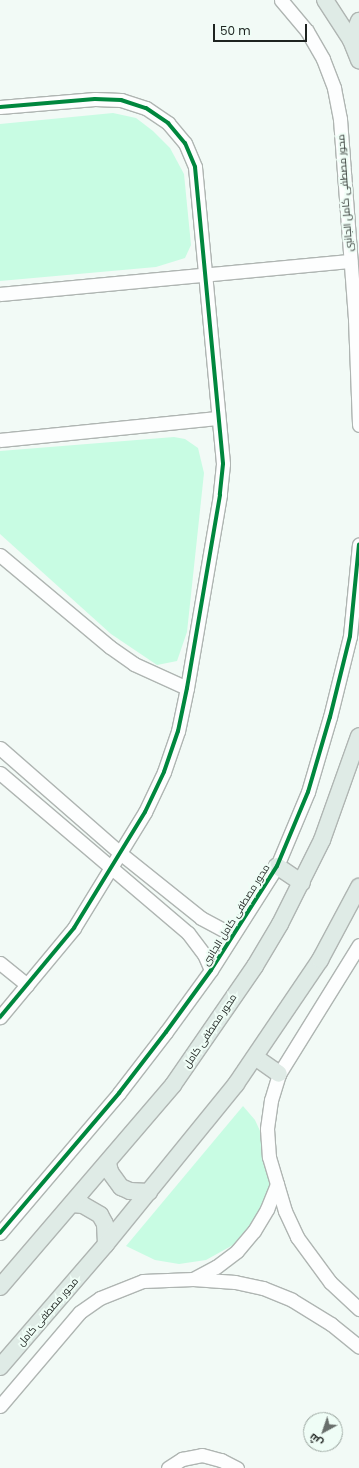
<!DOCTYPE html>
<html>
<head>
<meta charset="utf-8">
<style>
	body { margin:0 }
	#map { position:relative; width:359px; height:1468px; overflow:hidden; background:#f2faf6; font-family:Poppins,Cairo,sans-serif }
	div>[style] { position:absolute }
	.green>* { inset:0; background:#c8fce3 }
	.roads { filter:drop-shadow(1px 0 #afb5b2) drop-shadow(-1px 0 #afb5b2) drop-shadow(0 1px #afb5b2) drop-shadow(0 -1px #afb5b2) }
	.minor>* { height:13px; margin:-6.5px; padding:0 6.5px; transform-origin:6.5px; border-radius:6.5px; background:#fdfefe }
	.major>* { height:16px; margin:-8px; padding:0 8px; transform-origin:8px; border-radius:8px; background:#dfebe6 }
	.cycleway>* { height:4px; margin:-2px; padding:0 2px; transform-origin:2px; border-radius:2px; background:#00873e }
	span { translate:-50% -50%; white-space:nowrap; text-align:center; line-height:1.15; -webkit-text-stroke:4px #effdf6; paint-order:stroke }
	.street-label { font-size:10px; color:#1e2320 }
	.north { position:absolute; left:303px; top:1412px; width:40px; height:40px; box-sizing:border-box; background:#effdf6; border:1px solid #9ba6a0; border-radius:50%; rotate:220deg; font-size:11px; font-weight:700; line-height:16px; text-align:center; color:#1e2320 }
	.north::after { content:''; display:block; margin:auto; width:14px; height:18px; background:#686e6b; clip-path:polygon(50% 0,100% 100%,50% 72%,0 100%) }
	.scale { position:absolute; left:213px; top:24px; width:94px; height:18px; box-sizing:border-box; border:2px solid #1e2320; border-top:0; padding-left:5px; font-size:12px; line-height:14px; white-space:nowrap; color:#1e2320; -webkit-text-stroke:3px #effdf6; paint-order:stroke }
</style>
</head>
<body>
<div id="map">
	<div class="green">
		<i style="clip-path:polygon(113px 113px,136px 118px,153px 131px,170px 148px,184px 174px,191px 245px,185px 258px,156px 267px,0 281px,0 124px)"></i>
		<i style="clip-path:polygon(174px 437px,185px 439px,198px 448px,204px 473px,187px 632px,177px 661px,157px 665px,111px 634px,0 534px,0 451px)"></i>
		<i style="clip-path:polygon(243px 1106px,255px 1120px,266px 1144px,272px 1174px,269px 1196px,255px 1220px,233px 1245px,206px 1260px,179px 1264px,155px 1260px,126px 1246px)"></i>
	</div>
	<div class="roads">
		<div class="minor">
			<i style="left:281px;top:0;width:40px;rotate:50deg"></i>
			<i style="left:307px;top:31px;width:32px;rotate:60deg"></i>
			<i style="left:323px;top:59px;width:31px;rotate:69deg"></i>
			<i style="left:334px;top:88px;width:32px;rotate:79deg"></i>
			<i style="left:340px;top:119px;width:201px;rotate:85.7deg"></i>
			<i style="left:355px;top:319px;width:106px;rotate:87.8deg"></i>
			<i style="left:0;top:107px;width:95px;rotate:-4.8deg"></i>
			<i style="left:95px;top:99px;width:26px;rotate:2deg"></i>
			<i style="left:121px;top:100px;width:26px;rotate:18deg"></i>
			<i style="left:146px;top:108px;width:27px;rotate:34deg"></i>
			<i style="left:168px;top:123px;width:26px;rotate:50deg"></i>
			<i style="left:185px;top:143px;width:26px;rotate:67deg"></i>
			<i style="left:195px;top:167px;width:298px;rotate:84.6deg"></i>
			<i style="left:223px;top:464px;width:31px;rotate:96deg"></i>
			<i style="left:220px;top:495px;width:196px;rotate:99.7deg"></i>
			<i style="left:187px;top:688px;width:44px;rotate:101.8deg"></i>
			<i style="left:178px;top:731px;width:43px;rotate:108.9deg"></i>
			<i style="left:164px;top:772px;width:44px;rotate:115.4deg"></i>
			<i style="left:145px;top:812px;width:136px;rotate:121.5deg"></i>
			<i style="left:74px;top:928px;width:116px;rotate:129.7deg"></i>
			<i style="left:0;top:294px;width:352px;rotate:-5.4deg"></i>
			<i style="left:0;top:440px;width:219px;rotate:-5.8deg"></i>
			<i style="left:0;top:555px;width:143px;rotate:39.9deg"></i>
			<i style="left:110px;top:647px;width:29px;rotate:35deg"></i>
			<i style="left:134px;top:664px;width:58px;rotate:24.4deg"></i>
			<i style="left:0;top:748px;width:159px;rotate:41.2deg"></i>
			<i style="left:120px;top:853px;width:104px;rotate:38.7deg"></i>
			<i style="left:201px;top:918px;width:36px;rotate:28deg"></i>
			<i style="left:0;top:773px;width:247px;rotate:40.4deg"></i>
			<i style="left:188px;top:933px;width:26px;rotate:53deg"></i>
			<i style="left:204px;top:954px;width:17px;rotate:66deg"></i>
			<i style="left:359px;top:945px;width:152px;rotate:121.8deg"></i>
			<i style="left:279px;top:1074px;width:27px;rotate:107deg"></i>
			<i style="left:271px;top:1100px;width:29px;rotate:98deg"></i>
			<i style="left:267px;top:1129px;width:28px;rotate:86deg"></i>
			<i style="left:269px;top:1157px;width:56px;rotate:73.5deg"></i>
			<i style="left:285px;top:1211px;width:29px;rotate:65deg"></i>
			<i style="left:297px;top:1237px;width:56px;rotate:53.7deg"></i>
			<i style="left:330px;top:1282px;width:40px;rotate:43deg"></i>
			<i style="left:0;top:963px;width:35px;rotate:39deg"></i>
			<i style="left:0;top:1233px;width:184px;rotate:-49.6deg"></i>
			<i style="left:119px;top:1093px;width:77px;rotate:-52.4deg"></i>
			<i style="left:166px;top:1032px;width:77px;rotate:-54deg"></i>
			<i style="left:211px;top:970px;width:123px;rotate:-57.6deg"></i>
			<i style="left:277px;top:866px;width:80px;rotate:-67.3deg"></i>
			<i style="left:308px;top:792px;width:78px;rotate:-73.7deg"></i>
			<i style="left:330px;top:717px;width:83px;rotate:-76.1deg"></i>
			<i style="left:350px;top:636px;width:92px;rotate:-84.4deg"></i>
			<i style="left:193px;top:1279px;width:26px;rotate:-28deg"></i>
			<i style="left:216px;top:1267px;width:26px;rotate:-37deg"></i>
			<i style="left:237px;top:1251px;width:26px;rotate:-50deg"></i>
			<i style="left:254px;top:1231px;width:26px;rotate:-59deg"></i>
			<i style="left:267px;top:1209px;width:27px;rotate:-68deg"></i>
			<i style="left:0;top:1406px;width:123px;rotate:-49.6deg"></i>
			<i style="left:80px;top:1312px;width:24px;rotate:-35deg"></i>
			<i style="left:100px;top:1298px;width:46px;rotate:-21.6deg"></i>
			<i style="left:143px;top:1281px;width:50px;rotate:-2.3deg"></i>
			<i style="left:193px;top:1279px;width:42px;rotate:4.1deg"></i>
			<i style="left:235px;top:1282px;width:29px;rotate:12deg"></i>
			<i style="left:263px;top:1288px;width:31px;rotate:22deg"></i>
			<i style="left:292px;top:1300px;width:46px;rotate:31.6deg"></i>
			<i style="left:331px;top:1324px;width:36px;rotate:39deg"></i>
			<i style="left:168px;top:1468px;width:17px;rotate:-33deg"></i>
			<i style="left:182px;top:1459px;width:20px;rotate:-11deg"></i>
			<i style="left:202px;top:1455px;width:20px;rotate:15deg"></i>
			<i style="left:221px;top:1460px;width:18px;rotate:27deg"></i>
		</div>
		<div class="major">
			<i style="left:325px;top:0;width:48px;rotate:57deg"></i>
			<i style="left:351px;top:40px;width:22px;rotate:68deg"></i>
			<i style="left:351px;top:40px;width:21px;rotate:-67deg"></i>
			<i style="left:277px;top:866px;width:30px;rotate:34deg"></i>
			<i style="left:255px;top:1057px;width:29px;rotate:35deg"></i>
			<i style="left:108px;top:1163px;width:9px;rotate:77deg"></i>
			<i style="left:110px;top:1172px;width:19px;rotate:54deg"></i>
			<i style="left:121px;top:1187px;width:10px;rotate:24deg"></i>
			<i style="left:130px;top:1191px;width:19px;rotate:3deg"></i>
			<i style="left:72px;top:1204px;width:11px;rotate:5deg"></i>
			<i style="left:83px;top:1205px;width:20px;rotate:30deg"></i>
			<i style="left:100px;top:1215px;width:10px;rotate:61deg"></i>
			<i style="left:105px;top:1224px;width:20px;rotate:87deg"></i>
			<i style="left:0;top:1287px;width:266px;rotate:-49.4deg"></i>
			<i style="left:173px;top:1085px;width:145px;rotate:-55.4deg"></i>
			<i style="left:255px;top:966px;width:49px;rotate:-59.2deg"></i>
			<i style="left:280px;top:924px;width:94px;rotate:-63.4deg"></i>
			<i style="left:322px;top:840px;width:110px;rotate:-70.4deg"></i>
			<i style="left:0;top:1367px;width:162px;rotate:-49.2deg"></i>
			<i style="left:106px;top:1244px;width:206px;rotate:-50.9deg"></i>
			<i style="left:236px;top:1084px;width:150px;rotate:-55.9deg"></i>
			<i style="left:320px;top:960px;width:83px;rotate:-61.9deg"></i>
		</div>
	</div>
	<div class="cycleway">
		<i style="left:0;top:107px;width:95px;rotate:-4.8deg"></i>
		<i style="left:95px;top:99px;width:26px;rotate:2deg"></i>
		<i style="left:121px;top:100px;width:26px;rotate:18deg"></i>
		<i style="left:146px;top:108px;width:27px;rotate:34deg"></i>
		<i style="left:168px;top:123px;width:26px;rotate:50deg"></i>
		<i style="left:185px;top:143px;width:26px;rotate:67deg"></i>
		<i style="left:195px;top:167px;width:298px;rotate:84.6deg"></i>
		<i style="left:223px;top:464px;width:31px;rotate:96deg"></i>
		<i style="left:220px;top:495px;width:196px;rotate:99.7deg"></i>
		<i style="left:187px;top:688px;width:44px;rotate:101.8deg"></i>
		<i style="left:178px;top:731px;width:43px;rotate:108.9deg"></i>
		<i style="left:164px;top:772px;width:44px;rotate:115.4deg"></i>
		<i style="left:145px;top:812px;width:136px;rotate:121.5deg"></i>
		<i style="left:74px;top:928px;width:116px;rotate:129.7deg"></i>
		<i style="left:0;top:1233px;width:184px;rotate:-49.6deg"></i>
		<i style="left:119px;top:1093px;width:77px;rotate:-52.4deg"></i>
		<i style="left:166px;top:1032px;width:77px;rotate:-54deg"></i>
		<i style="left:211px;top:970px;width:123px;rotate:-57.6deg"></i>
		<i style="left:277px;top:866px;width:80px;rotate:-67.3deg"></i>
		<i style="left:308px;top:792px;width:78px;rotate:-73.7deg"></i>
		<i style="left:330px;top:717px;width:83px;rotate:-76.1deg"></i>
		<i style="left:350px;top:636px;width:92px;rotate:-84.4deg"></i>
	</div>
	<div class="street-label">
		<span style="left:345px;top:193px;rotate:-94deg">محور مصطفى كامل الجانبى</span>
		<span style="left:236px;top:915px;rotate:-58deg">محور مصطفى كامل الجانبى</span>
		<span style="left:210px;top:1031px;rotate:-56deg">محور مصطفى كامل</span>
		<span style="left:48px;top:1312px;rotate:-49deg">محور مصطفى كامل</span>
	</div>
	<div class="north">ش</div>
	<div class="scale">50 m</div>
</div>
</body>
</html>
